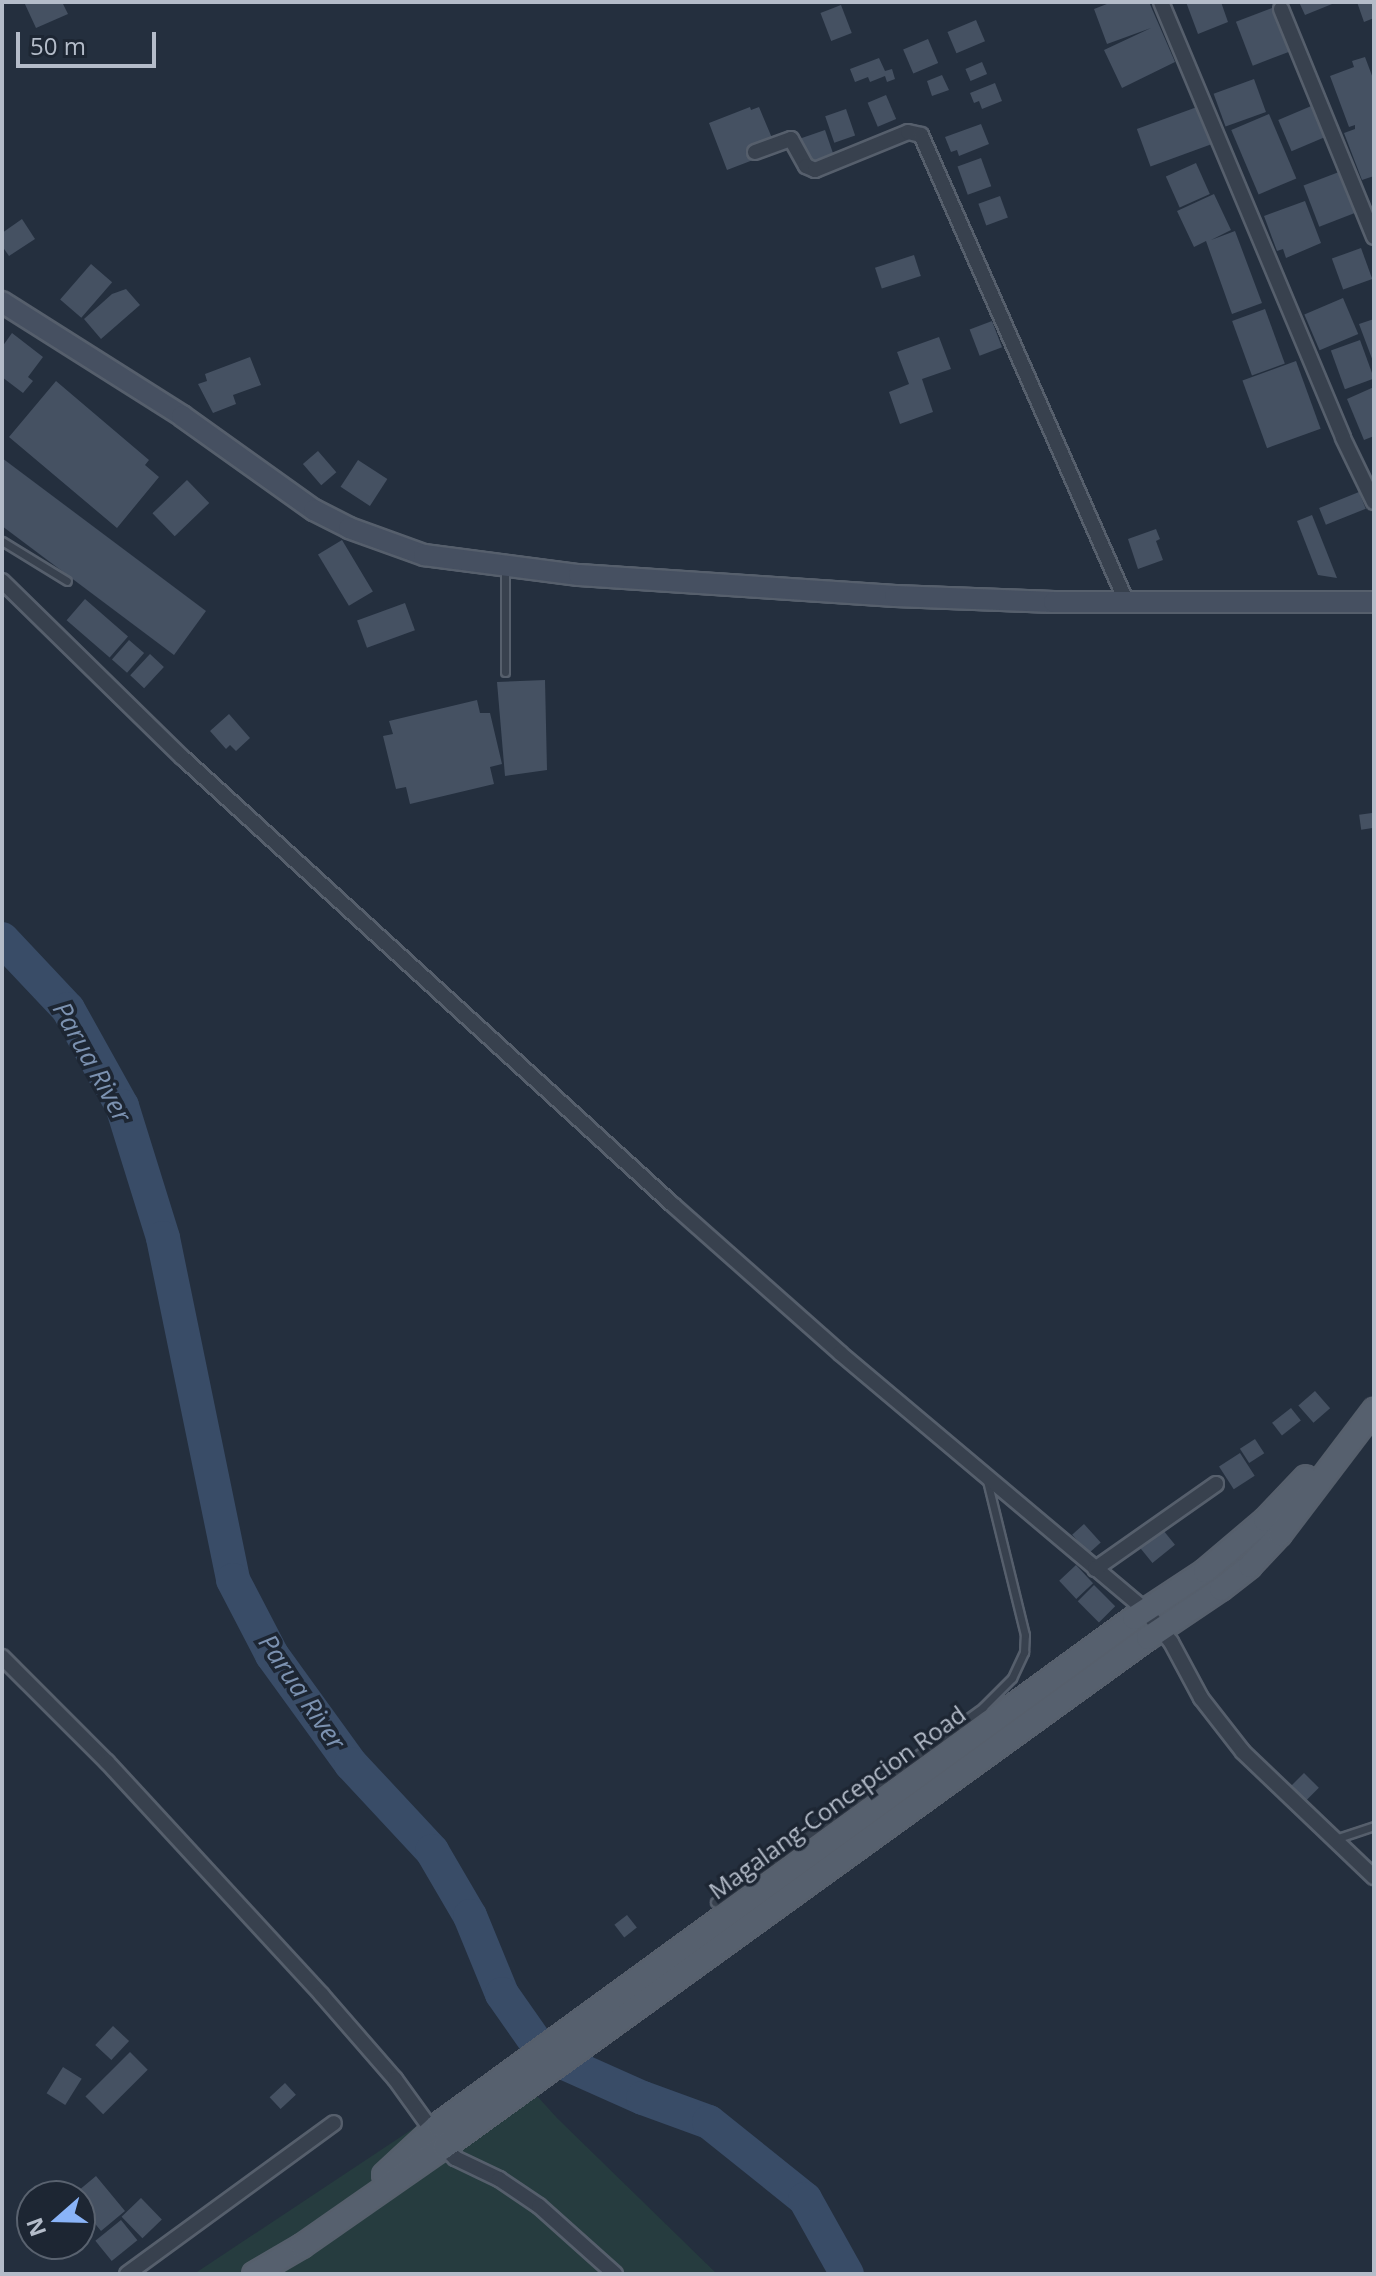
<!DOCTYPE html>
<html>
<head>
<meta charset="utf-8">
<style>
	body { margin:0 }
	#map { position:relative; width:1376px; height:2276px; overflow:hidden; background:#242f3e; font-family:"Open Sans",sans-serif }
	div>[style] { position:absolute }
	.green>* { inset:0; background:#263c3f }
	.river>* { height:34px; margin:-17px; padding:0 17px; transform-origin:17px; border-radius:17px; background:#394c67 }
	.building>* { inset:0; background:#455162; transform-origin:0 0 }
	.roads { filter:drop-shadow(2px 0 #565f6c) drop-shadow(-2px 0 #565f6c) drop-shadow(0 2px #565f6c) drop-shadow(0 -2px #565f6c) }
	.lane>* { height:7px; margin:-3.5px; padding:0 3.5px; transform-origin:3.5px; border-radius:3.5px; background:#38414e }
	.street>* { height:14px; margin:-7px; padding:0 7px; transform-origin:7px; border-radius:7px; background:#38414e }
	.secondary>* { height:20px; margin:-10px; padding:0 10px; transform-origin:10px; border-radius:10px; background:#465061 }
	.primary>* { height:22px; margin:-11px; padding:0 11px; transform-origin:11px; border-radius:11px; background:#56606e }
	span { translate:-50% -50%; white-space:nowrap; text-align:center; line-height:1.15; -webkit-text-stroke:7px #1d2633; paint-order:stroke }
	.street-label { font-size:24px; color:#b4bcc9 }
	.water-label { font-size:26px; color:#7c92b1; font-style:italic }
	.frame { position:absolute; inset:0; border:4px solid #b4bcc9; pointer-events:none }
	.north { position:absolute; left:16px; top:2180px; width:80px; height:80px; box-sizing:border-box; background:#1d2633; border:2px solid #59626f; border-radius:50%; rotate:250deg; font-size:22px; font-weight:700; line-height:32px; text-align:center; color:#b4bcc9 }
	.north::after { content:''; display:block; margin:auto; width:28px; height:36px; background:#8ab4f8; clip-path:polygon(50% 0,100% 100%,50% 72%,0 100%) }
	.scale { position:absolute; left:16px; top:32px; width:140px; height:36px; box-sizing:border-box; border:4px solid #b4bcc9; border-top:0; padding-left:10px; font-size:24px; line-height:28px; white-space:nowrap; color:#b4bcc9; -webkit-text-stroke:6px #1d2633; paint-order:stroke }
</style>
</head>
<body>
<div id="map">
	<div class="green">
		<i style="clip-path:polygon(509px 2065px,557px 2118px,717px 2274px,194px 2274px)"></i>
	</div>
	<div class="river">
		<i style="left:2px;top:939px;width:96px;rotate:46.7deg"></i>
		<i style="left:68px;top:1009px;width:111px;rotate:60.9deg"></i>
		<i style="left:122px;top:1106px;width:138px;rotate:72.7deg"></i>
		<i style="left:163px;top:1238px;width:349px;rotate:78.4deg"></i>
		<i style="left:233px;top:1580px;width:85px;rotate:62.5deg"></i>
		<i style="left:272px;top:1655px;width:135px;rotate:54.1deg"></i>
		<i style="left:351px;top:1764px;width:119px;rotate:47deg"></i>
		<i style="left:432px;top:1851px;width:75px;rotate:59.7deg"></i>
		<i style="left:470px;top:1916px;width:84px;rotate:67.7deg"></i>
		<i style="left:502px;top:1994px;width:73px;rotate:55deg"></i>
		<i style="left:544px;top:2054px;width:108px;rotate:24deg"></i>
		<i style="left:643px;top:2098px;width:70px;rotate:20deg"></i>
		<i style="left:709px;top:2122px;width:123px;rotate:38.7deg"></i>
		<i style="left:805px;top:2199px;width:86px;rotate:60.8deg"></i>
	</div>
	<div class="building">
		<i style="clip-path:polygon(24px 2px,62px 2px,68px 14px,36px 28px)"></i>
		<i style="clip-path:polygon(1112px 2px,1149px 2px,1175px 62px,1122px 88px,1104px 50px,1151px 28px,1107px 44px,1094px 9px)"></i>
		<i style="clip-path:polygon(1186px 2px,1221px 2px,1228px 22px,1198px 34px)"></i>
		<i style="clip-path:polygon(1299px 2px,1337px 2px,1305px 15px)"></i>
		<i style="clip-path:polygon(1357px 2px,1374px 2px,1374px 18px,1364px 22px)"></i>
		<i style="left:841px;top:5px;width:30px;height:22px;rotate:69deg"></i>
		<i style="left:1277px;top:6px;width:47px;height:44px;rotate:69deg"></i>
		<i style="left:976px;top:20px;width:23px;height:31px;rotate:67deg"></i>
		<i style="left:928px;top:39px;width:26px;height:27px;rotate:67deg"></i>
		<i style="clip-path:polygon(1365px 57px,1374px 81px,1374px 176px,1362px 180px,1344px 133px,1355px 129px,1355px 125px,1349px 127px,1330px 76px,1354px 67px,1352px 61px)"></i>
		<i style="clip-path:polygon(879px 58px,885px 71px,892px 69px,895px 79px,887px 82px,885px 76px,870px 82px,868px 77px,855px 82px,850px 69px)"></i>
		<i style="left:982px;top:62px;width:13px;height:18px;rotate:67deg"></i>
		<i style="clip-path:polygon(942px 75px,949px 90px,932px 96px,927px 81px)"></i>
		<i style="left:1254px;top:79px;width:35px;height:43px;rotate:70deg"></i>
		<i style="clip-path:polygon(995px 83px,1002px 101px,982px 109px,979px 101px,974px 103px,970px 93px)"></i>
		<i style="left:886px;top:95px;width:26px;height:20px;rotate:67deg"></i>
		<i style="left:1316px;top:104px;width:34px;height:41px;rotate:67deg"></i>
		<i style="clip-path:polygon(750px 107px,751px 110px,759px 107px,772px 138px,748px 148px,753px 160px,727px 170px,709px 123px)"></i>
		<i style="left:1197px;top:107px;width:40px;height:64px;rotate:70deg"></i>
		<i style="left:846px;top:109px;width:28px;height:22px;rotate:71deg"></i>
		<i style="left:1269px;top:114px;width:70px;height:41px;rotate:67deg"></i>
		<i style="clip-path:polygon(981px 124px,989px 144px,959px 156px,957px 150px,951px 152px,945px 137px)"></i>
		<i style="left:825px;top:130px;width:28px;height:26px;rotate:71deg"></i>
		<i style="left:981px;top:158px;width:30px;height:25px;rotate:70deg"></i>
		<i style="left:1196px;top:163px;width:34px;height:33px;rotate:66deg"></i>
		<i style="left:1339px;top:172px;width:44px;height:38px;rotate:69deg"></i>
		<i style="clip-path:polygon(1214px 194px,1231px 230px,1211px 240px,1235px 231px,1262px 303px,1232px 314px,1206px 241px,1194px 247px,1177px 211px)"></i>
		<i style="left:1000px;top:196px;width:23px;height:23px;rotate:70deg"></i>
		<i style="clip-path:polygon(1305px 201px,1321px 243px,1286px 258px,1283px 249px,1277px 251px,1264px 216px)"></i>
		<i style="clip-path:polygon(22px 219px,35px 239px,9px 256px,2px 246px,2px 233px)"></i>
		<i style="left:1361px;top:248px;width:33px;height:31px;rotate:70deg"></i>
		<i style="left:914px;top:255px;width:22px;height:41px;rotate:72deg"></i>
		<i style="left:91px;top:264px;width:28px;height:47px;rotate:41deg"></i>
		<i style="clip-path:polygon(126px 289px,140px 305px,101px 339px,84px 319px,112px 294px)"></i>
		<i style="left:1343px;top:298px;width:39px;height:42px;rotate:67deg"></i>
		<i style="left:1265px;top:309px;width:58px;height:35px;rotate:70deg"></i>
		<i style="clip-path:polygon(1374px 319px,1374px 364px,1359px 324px)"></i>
		<i style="left:992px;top:321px;width:28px;height:24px;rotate:69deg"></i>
		<i style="clip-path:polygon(12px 333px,43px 357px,28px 377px,33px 381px,23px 393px,2px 377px,2px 347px)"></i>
		<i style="clip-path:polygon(939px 337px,951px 369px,922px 379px,933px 412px,900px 424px,889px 392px,909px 384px,897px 352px)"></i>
		<i style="left:1360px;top:340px;width:41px;height:31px;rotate:70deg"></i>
		<i style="clip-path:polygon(250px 357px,261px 385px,233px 395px,236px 404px,213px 413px,198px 384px,207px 381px,205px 374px)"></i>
		<i style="left:1296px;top:361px;width:72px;height:57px;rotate:70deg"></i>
		<i style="clip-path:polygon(56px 381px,149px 460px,145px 465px,159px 477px,117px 528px,9px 437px)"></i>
		<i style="clip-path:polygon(1374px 387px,1374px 436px,1364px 440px,1347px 399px)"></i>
		<i style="left:318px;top:451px;width:28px;height:20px;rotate:49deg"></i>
		<i style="clip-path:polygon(2px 458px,206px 611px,174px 655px,2px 526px)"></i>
		<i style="left:358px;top:460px;width:35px;height:32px;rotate:33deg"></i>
		<i style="left:187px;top:480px;width:32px;height:48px;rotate:46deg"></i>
		<i style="left:1359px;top:492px;width:18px;height:43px;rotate:68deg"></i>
		<i style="clip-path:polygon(1312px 515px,1337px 578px,1318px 575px,1297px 521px)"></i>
		<i style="clip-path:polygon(1156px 529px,1160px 539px,1156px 541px,1163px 560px,1138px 569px,1128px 539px)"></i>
		<i style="left:342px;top:540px;width:60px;height:28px;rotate:59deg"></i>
		<i style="left:85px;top:599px;width:57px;height:28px;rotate:41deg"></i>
		<i style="left:405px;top:603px;width:29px;height:51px;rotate:70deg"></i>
		<i style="left:129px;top:640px;width:20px;height:26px;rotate:41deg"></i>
		<i style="left:150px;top:654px;width:19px;height:29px;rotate:43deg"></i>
		<i style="clip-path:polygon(545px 680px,547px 770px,505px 776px,497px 682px)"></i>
		<i style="clip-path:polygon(477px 700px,480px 713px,490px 713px,502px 764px,490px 767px,494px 784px,410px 804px,406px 787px,396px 789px,383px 736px,393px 734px,389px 721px)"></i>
		<i style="clip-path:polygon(229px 714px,250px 738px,236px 751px,230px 745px,226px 749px,210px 731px)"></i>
		<i style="left:1372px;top:813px;width:15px;height:13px;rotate:82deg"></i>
		<i style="left:1315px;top:1391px;width:23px;height:22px;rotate:49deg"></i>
		<i style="left:1291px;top:1408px;width:16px;height:24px;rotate:52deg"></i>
		<i style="left:1255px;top:1439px;width:17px;height:18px;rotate:57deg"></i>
		<i style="left:1240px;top:1453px;width:27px;height:25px;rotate:57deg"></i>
		<i style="left:1084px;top:1524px;width:25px;height:16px;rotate:48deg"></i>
		<i style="left:1163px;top:1530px;width:19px;height:29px;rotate:51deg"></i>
		<i style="left:1076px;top:1565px;width:25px;height:23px;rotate:47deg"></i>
		<i style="left:1094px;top:1585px;width:30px;height:23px;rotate:45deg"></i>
		<i style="left:1304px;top:1773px;width:21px;height:18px;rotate:45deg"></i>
		<i style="left:627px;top:1915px;width:16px;height:16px;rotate:52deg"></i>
		<i style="left:113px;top:2026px;width:22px;height:26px;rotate:43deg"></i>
		<i style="left:130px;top:2052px;width:25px;height:63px;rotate:45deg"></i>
		<i style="left:63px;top:2067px;width:22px;height:31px;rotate:32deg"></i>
		<i style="left:285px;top:2083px;width:16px;height:21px;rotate:47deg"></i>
		<i style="clip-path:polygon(96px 2176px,125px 2211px,101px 2231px,80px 2205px,80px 2196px,72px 2196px)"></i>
		<i style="left:141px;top:2198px;width:30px;height:27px;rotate:46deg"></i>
		<i style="left:121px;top:2220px;width:26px;height:33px;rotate:51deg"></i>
	</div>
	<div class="roads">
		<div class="lane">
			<i style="left:2px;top:541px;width:76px;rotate:31.6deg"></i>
			<i style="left:505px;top:672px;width:104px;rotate:-90deg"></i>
			<i style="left:1335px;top:1839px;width:41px;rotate:-18.4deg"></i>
			<i style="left:715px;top:1902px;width:331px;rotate:-36deg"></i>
			<i style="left:983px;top:1707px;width:41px;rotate:-45deg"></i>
			<i style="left:1012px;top:1678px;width:29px;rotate:-65deg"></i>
			<i style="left:1024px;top:1652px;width:17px;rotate:-87deg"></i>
			<i style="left:1025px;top:1635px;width:160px;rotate:-103.8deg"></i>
		</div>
		<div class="street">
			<i style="left:1161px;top:2px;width:472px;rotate:67.3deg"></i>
			<i style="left:1343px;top:438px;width:71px;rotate:64.2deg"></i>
			<i style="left:1281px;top:9px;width:246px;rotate:67.8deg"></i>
			<i style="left:755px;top:152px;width:38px;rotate:-20deg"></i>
			<i style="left:791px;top:139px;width:31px;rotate:61deg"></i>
			<i style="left:806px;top:166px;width:10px;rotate:24deg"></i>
			<i style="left:815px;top:170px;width:100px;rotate:-22.2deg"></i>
			<i style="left:908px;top:132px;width:13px;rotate:13deg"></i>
			<i style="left:921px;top:135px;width:511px;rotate:66.24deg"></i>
			<i style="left:2px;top:581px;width:253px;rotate:44.4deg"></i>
			<i style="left:183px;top:758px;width:663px;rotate:42.37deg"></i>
			<i style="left:673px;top:1205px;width:223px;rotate:41.5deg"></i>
			<i style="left:840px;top:1353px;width:399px;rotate:40.1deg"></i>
			<i style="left:1145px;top:1610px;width:41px;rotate:50.9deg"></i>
			<i style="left:1171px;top:1642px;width:64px;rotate:61.8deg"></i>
			<i style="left:1201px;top:1698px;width:68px;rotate:52.1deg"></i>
			<i style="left:1243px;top:1752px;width:181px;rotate:43.7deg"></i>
			<i style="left:1095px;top:1569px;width:148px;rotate:-35.1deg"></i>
			<i style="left:2px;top:1657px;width:148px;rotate:45deg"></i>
			<i style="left:107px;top:1762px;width:316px;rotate:47.3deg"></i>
			<i style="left:321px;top:1994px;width:113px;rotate:49deg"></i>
			<i style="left:395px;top:2079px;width:84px;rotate:54.2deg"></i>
			<i style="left:444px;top:2147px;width:16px;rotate:45deg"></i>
			<i style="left:455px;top:2158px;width:49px;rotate:25.5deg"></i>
			<i style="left:499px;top:2179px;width:48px;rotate:34deg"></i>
			<i style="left:539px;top:2206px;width:102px;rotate:41.8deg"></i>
			<i style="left:127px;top:2274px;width:256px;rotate:-36.1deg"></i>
		</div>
		<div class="secondary">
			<i style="left:2px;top:302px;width:213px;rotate:32.3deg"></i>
			<i style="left:182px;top:416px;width:162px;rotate:35.5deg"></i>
			<i style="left:314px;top:510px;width:39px;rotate:27deg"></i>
			<i style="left:349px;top:528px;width:80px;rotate:19.8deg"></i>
			<i style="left:424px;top:555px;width:156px;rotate:7.4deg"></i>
			<i style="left:579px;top:575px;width:317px;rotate:3.8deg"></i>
			<i style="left:895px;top:596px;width:159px;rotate:2.2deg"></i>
			<i style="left:1054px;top:602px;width:320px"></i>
		</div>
		<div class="primary">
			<i style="left:384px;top:2175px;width:74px;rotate:-42.8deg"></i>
			<i style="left:438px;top:2125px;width:861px;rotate:-36.07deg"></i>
			<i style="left:1134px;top:1618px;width:85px;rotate:-33.5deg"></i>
			<i style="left:1205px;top:1571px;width:79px;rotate:-40.4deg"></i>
			<i style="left:1265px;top:1520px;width:59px;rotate:-46.4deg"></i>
			<i style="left:254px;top:2274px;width:56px;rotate:-30.3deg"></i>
			<i style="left:302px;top:2246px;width:173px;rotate:-34.9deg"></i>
			<i style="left:444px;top:2147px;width:869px;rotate:-35.87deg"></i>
			<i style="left:1148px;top:1638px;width:88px;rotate:-33.9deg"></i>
			<i style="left:1221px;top:1589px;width:37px;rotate:-38deg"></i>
			<i style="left:1250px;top:1566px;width:44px;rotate:-46.8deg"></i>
			<i style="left:1280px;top:1534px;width:156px;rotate:-52.8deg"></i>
		</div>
	</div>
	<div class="street-label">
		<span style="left:837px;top:1802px;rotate:-36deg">Magalang-Concepcion Road</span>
	</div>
	<div class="water-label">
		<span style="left:92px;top:1062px;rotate:61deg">Parua River</span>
		<span style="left:302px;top:1692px;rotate:56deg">Parua River</span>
	</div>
	<div class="frame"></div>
	<div class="north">N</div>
	<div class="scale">50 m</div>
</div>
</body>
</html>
